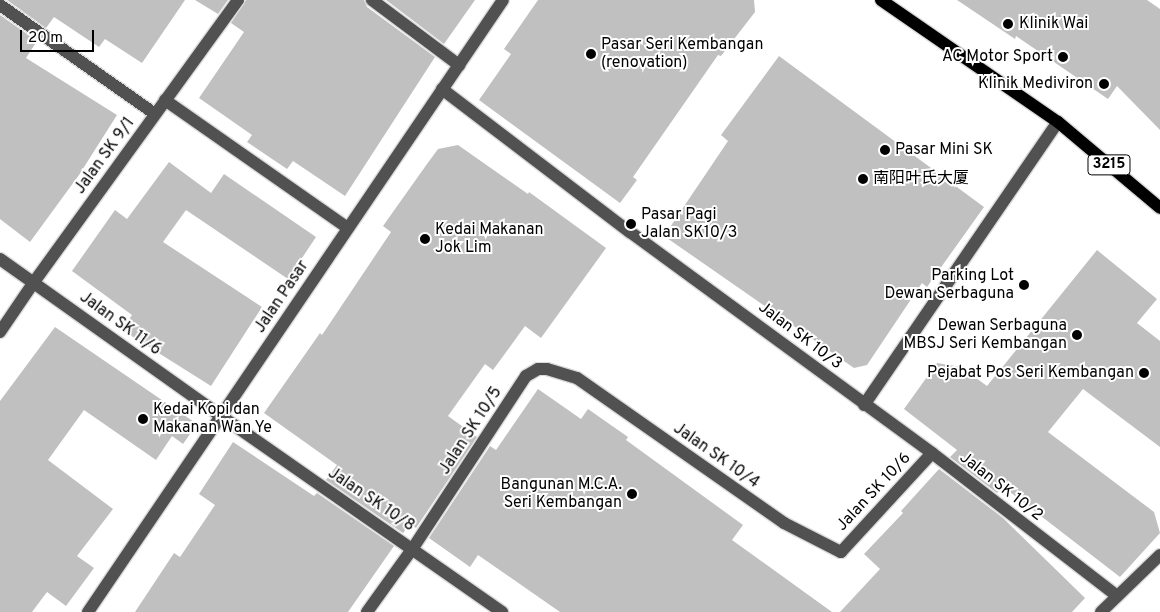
<!DOCTYPE html>
<html>
<head>
<meta charset="utf-8">
<style>
	body { margin:0 }
	#map { position:relative; width:1160px; height:612px; overflow:hidden; background:#fff; font-family:Overpass,"Noto Sans SC",sans-serif }
	div>[style] { position:absolute }
	.building>* { inset:0; background:#c0c0c0 }
	.roads { filter:drop-shadow(1px 0 #dbdbdb) drop-shadow(-1px 0 #dbdbdb) drop-shadow(0 1px #dbdbdb) drop-shadow(0 -1px #dbdbdb) }
	.minor>* { height:12px; margin:-6px; padding:0 6px; transform-origin:6px; border-radius:6px; background:#515151 }
	.major>* { height:12px; margin:-6px; padding:0 6px; transform-origin:6px; border-radius:6px; background:#000 }
	.dots>* { width:14px; height:14px; translate:-50% -50%; box-sizing:border-box; border:2px solid #fff; border-radius:50% }
	span { translate:-50% -50%; white-space:nowrap; text-align:center; line-height:1.15; -webkit-text-stroke:4px #fff; paint-order:stroke }
	.shield-label span { padding:1px 4px; background:#fff; border:1px solid; border-radius:4px; -webkit-text-stroke-width:0 }
	.shield-label { font-size:15px; color:#000; font-weight:700 }
	.poi-label { font-size:16px; color:#000 }
	.left { translate:0 -50%; text-align:left }
	.right { translate:-100% -50%; text-align:right }
	.street-label { font-size:16px; color:#000 }
	.scale { position:absolute; left:20px; top:30px; width:74px; height:22px; box-sizing:border-box; border:2px solid #000; border-top:0; padding-left:6px; font-size:15px; line-height:18px; white-space:nowrap; color:#000; -webkit-text-stroke:4px #fff; paint-order:stroke }
</style>
</head>
<body>
<div id="map">
	<div class="building">
		<i style="clip-path:polygon(7px 0,185px 0,142px 63px,105px 39px,99px 47px,54px 17px,46px 28px)"></i>
		<i style="clip-path:polygon(195px 0,228px 0,218px 14px)"></i>
		<i style="clip-path:polygon(246px 0,364px 0,367px 7px,435px 57px,345px 196px,293px 161px,287px 169px,247px 142px,252px 135px,199px 98px,244px 32px,231px 23px)"></i>
		<i style="clip-path:polygon(386px 0,475px 0,444px 44px)"></i>
		<i style="clip-path:polygon(538px 0,754px 0,755px 12px,721px 56px,718px 55px,633px 177px,637px 180px,620px 203px,479px 100px,511px 54px,504px 49px)"></i>
		<i style="clip-path:polygon(957px 0,1147px 0,1160px 9px,1160px 130px,1117px 86px,1108px 99px,1016px 36px,1015px 39px)"></i>
		<i style="clip-path:polygon(0 15px,37px 41px,26px 58px,117px 115px,79px 175px,30px 242px,0 219px)"></i>
		<i style="clip-path:polygon(779px 56px,984px 207px,927px 287px,922px 283px,867px 365px,854px 368px,664px 236px,728px 141px,721px 135px)"></i>
		<i style="clip-path:polygon(458px 145px,528px 194px,529px 192px,606px 248px,541px 338px,525px 326px,493px 370px,485px 364px,448px 416px,477px 437px,416px 528px,410px 524px,403px 533px,326px 480px,337px 465px,264px 413px,320px 333px,322px 335px,391px 232px,383px 226px,427px 164px,438px 149px)"></i>
		<i style="clip-path:polygon(169px 162px,211px 193px,224px 174px,316px 237px,288px 279px,186px 210px,163px 242px,262px 307px,211px 386px,122px 330px,132px 315px,72px 271px,115px 210px,127px 219px)"></i>
		<i style="clip-path:polygon(1097px 250px,1157px 299px,1137px 323px,1160px 341px,1160px 447px,1083px 389px,1048px 432px,1154px 512px,1160px 533px,1120px 577px,1002px 486px,997px 493px,950px 457px,957px 450px,904px 409px,937px 363px,961px 367px,987px 386px)"></i>
		<i style="clip-path:polygon(55px 327px,197px 424px,183px 444px,172px 436px,156px 460px,84px 410px,48px 460px,113px 509px,77px 556px,94px 568px,66px 606px,47px 592px,32px 612px,0 612px,0 401px)"></i>
		<i style="clip-path:polygon(538px 389px,581px 419px,588px 409px,628px 437px,626px 440px,743px 525px,732px 540px,832px 612px,560px 612px,478px 555px,470px 567px,429px 538px,490px 446px,496px 450px)"></i>
		<i style="clip-path:polygon(233px 442px,314px 496px,317px 493px,394px 546px,348px 612px,135px 612px,174px 553px,180px 557px,215px 505px,199px 494px)"></i>
		<i style="clip-path:polygon(939px 469px,1003px 518px,1085px 598px,1072px 612px,840px 612px,880px 569px,864px 554px,903px 513px,901px 511px)"></i>
	</div>
	<div class="roads">
		<div class="minor">
			<i style="left:372px;top:0;width:109px;rotate:36.8deg"></i>
			<i style="left:0;top:5px;width:189px;rotate:35.1deg"></i>
			<i style="left:442px;top:89px;width:236px;rotate:37.3deg"></i>
			<i style="left:630px;top:232px;width:374px;rotate:36.2deg"></i>
			<i style="left:932px;top:453px;width:234px;rotate:37.7deg"></i>
			<i style="left:165px;top:100px;width:223px;rotate:35deg"></i>
			<i style="left:0;top:259px;width:271px;rotate:35.4deg"></i>
			<i style="left:221px;top:416px;width:343px;rotate:34.9deg"></i>
			<i style="left:0;top:332px;width:60px;rotate:-55.8deg"></i>
			<i style="left:34px;top:282px;width:348px;rotate:-54.1deg"></i>
			<i style="left:864px;top:405px;width:343px;rotate:-55.6deg"></i>
			<i style="left:88px;top:612px;width:739px;rotate:-55.86deg"></i>
			<i style="left:367px;top:612px;width:79px;rotate:-54.3deg"></i>
			<i style="left:413px;top:548px;width:206px;rotate:-56.7deg"></i>
			<i style="left:526px;top:376px;width:14px;rotate:-30deg"></i>
			<i style="left:538px;top:369px;width:9px"></i>
			<i style="left:547px;top:369px;width:31px;rotate:17deg"></i>
			<i style="left:577px;top:378px;width:253px;rotate:35deg"></i>
			<i style="left:784px;top:523px;width:64px;rotate:27deg"></i>
			<i style="left:841px;top:552px;width:134px;rotate:-47.4deg"></i>
			<i style="left:1101px;top:612px;width:82px;rotate:-44deg"></i>
		</div>
		<div class="major">
			<i style="left:881px;top:0;width:215px;rotate:34.6deg"></i>
			<i style="left:1058px;top:122px;width:133px;rotate:40.1deg"></i>
		</div>
	</div>
	<div class="dots">
		<i style="left:1008px;top:24px;background:#000"></i>
		<i style="left:591px;top:54px;background:#000"></i>
		<i style="left:1063px;top:57px;background:#000"></i>
		<i style="left:1104px;top:84px;background:#000"></i>
		<i style="left:885px;top:150px;background:#000"></i>
		<i style="left:863px;top:179px;background:#000"></i>
		<i style="left:631px;top:224px;background:#000"></i>
		<i style="left:425px;top:239px;background:#000"></i>
		<i style="left:1024px;top:285px;background:#000"></i>
		<i style="left:1077px;top:335px;background:#000"></i>
		<i style="left:1144px;top:373px;background:#000"></i>
		<i style="left:143px;top:419px;background:#000"></i>
		<i style="left:632px;top:494px;background:#000"></i>
	</div>
	<div class="shield-label">
		<span style="left:1109px;top:165px">3215</span>
	</div>
	<div class="poi-label">
		<span class="left" style="left:1019px;top:24px">Klinik Wai</span>
		<span class="left" style="left:601px;top:54px">Pasar Seri Kembangan<br>(renovation)</span>
		<span class="right" style="left:1053px;top:57px">AC Motor Sport</span>
		<span class="right" style="left:1093px;top:84px">Klinik Mediviron</span>
		<span class="left" style="left:895px;top:150px">Pasar Mini SK</span>
		<span class="left" style="left:873px;top:179px">南阳叶氏大厦</span>
		<span class="left" style="left:641px;top:224px">Pasar Pagi<br>Jalan SK10/3</span>
		<span class="left" style="left:435px;top:239px">Kedai Makanan<br>Jok Lim</span>
		<span class="right" style="left:1014px;top:285px">Parking Lot<br>Dewan Serbaguna</span>
		<span class="right" style="left:1067px;top:335px">Dewan Serbaguna<br>MBSJ Seri Kembangan</span>
		<span class="right" style="left:1134px;top:373px">Pejabat Pos Seri Kembangan</span>
		<span class="left" style="left:153px;top:419px">Kedai Kopi dan<br>Makanan Wan Ye</span>
		<span class="right" style="left:622px;top:494px">Bangunan M.C.A.<br>Seri Kembangan</span>
	</div>
	<div class="street-label">
		<span style="left:105px;top:156px;rotate:-54deg">Jalan SK 9/1</span>
		<span style="left:282px;top:297px;rotate:-56deg">Jalan Pasar</span>
		<span style="left:120px;top:324px;rotate:36deg">Jalan SK 11/6</span>
		<span style="left:800px;top:336px;rotate:37deg">Jalan SK 10/3</span>
		<span style="left:471px;top:431px;rotate:-57deg">Jalan SK 10/5</span>
		<span style="left:716px;top:456px;rotate:35deg">Jalan SK 10/4</span>
		<span style="left:1001px;top:487px;rotate:38deg">Jalan SK 10/2</span>
		<span style="left:874px;top:492px;rotate:-47deg">Jalan SK 10/6</span>
		<span style="left:371px;top:500px;rotate:34deg">Jalan SK 10/8</span>
	</div>
	<div class="scale">20 m</div>
</div>
</body>
</html>
